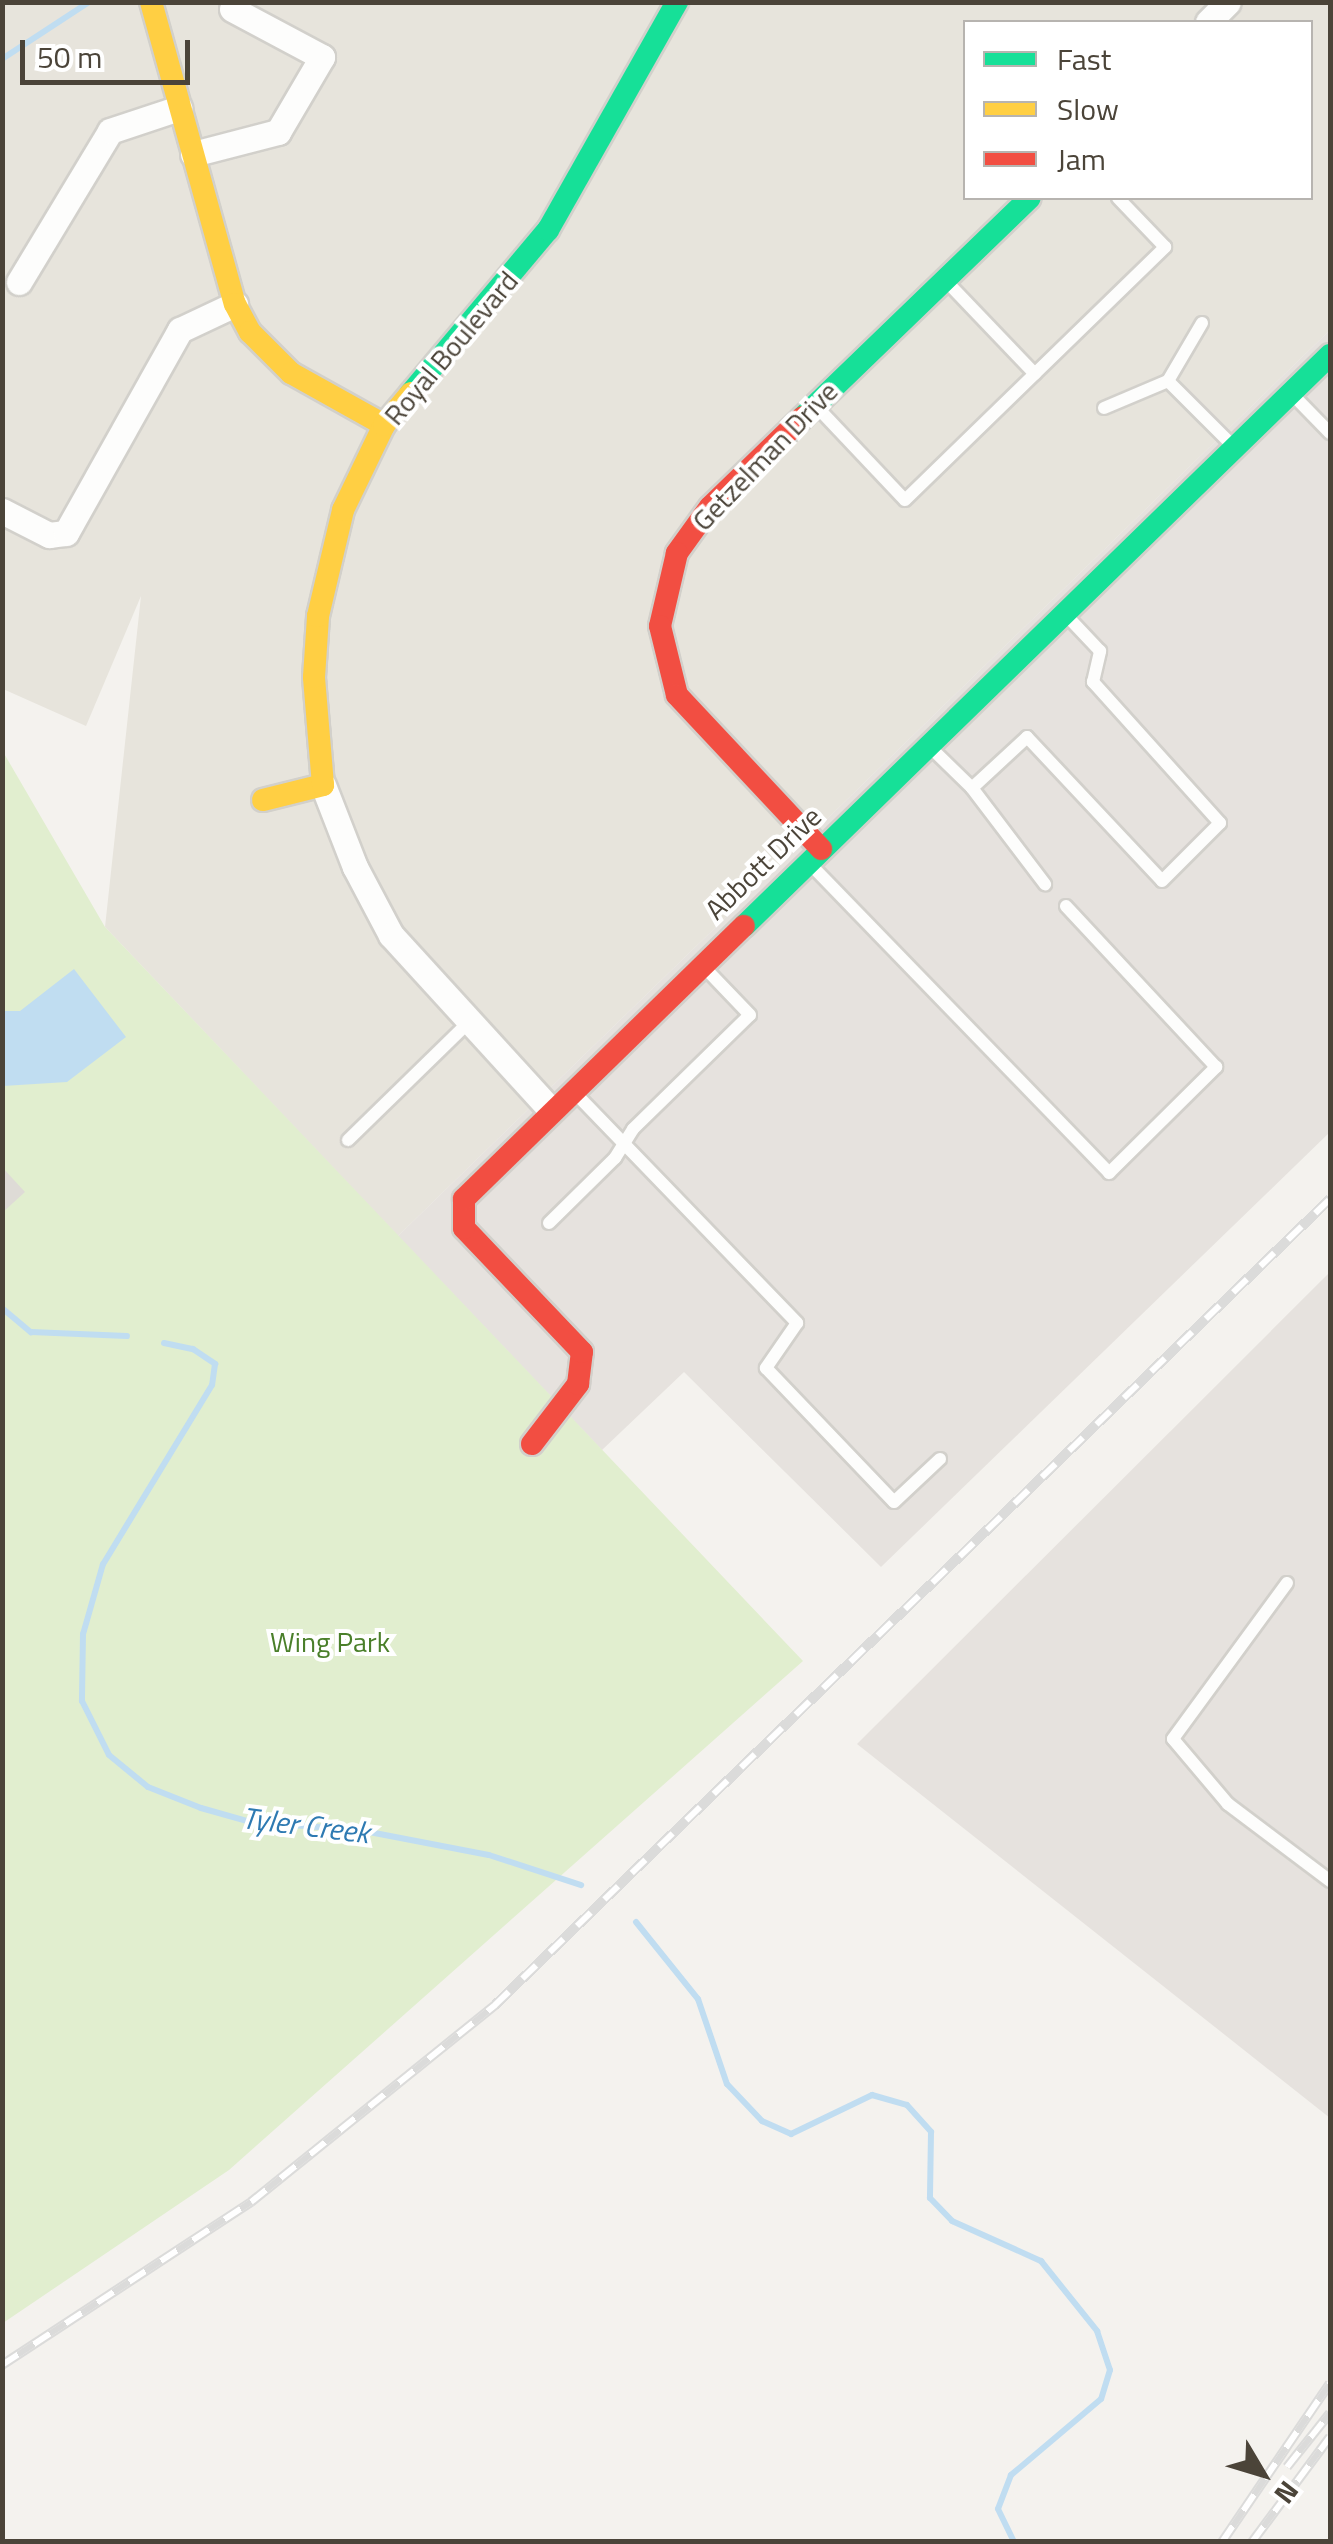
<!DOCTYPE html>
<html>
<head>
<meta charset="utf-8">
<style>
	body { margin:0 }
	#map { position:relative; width:1333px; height:2544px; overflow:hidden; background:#f4f2ee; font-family:"Titillium Web",sans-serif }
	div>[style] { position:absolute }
	.residential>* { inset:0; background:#e7e4dc }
	.industrial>* { inset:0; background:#e6e2de }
	.green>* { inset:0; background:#e1eecf }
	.water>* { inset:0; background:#c0ddf1 }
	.stream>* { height:6px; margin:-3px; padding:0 3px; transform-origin:3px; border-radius:3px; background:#c0ddf1 }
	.building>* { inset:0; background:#dedbd6 }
	.roads { filter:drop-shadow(2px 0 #d2d0cb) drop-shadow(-2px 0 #d2d0cb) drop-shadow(0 2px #d2d0cb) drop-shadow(0 -2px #d2d0cb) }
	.lane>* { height:12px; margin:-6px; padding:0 6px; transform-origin:6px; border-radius:6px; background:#fdfdfc }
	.street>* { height:25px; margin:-12.5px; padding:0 12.5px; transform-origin:12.5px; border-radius:12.5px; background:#fdfdfc }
	.fast>* { height:22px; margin:-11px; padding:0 11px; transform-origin:11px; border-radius:11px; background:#16e098 }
	.slow>* { height:22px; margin:-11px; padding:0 11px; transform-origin:11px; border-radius:11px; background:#ffcf43 }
	.jam>* { height:22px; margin:-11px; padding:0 11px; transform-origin:11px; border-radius:11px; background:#f24e42 }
	.rail>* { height:10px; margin-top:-5px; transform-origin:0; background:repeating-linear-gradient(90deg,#fff 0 19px,#dbdbda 0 38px); box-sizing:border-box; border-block:2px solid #dbdbda }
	span { translate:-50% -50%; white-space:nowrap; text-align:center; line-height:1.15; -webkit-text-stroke:8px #fff; paint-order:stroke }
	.street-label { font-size:28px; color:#4b4439 }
	.park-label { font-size:28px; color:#4a7f2a }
	.water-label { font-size:30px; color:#2e7ab2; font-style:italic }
	.frame { position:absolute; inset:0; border:5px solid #4b4439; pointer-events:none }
	.legend { position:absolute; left:963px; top:20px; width:350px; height:180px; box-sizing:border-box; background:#fff; border:2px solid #b7b4b0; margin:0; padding:12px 18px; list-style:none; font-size:30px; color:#4b4439 }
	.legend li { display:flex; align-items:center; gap:20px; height:50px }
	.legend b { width:50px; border:2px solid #b7b4b0 }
	.north { position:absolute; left:1213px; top:2424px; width:100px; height:100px; -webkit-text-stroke:8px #fff; paint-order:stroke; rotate:128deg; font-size:28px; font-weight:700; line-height:40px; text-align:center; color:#4b4439 }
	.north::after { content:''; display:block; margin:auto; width:35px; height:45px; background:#4b4439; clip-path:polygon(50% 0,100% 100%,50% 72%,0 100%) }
	.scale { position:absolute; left:20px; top:40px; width:170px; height:45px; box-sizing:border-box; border:5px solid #4b4439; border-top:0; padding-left:12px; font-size:30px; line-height:35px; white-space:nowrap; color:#4b4439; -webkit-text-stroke:8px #fff; paint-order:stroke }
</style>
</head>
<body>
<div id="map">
	<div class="residential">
		<i style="clip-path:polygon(evenodd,3px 3px,1330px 3px,1330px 330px,398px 1236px,105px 927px,141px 596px,86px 726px,3px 689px,3px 3px,966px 22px,1310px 22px,1310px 198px,966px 198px,966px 22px)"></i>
	</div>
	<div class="industrial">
		<i style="clip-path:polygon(1330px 330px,1330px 1132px,881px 1567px,684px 1372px,602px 1450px,398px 1236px)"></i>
		<i style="clip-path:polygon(1330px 1272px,1330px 2118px,857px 1744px)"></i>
	</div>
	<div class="green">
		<i style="clip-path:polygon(2px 750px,105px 927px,803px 1661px,229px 2170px,3px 2323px)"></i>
	</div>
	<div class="water">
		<i style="clip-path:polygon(74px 969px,126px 1037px,67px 1082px,3px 1086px,3px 1011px,20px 1011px)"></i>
	</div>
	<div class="stream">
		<i style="left:2px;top:59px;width:104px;rotate:-33.2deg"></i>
		<i style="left:2px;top:1308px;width:38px;rotate:40deg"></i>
		<i style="left:31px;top:1332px;width:96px;rotate:2.4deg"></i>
		<i style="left:164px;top:1343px;width:30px;rotate:12deg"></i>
		<i style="left:193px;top:1349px;width:27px;rotate:34deg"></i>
		<i style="left:215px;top:1364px;width:21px;rotate:98deg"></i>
		<i style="left:212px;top:1385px;width:210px;rotate:121.3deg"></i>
		<i style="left:103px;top:1564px;width:73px;rotate:105.9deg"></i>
		<i style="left:83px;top:1634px;width:67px;rotate:90.9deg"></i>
		<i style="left:82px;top:1701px;width:60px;rotate:63.4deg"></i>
		<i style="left:109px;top:1755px;width:50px;rotate:39.4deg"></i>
		<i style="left:148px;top:1787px;width:57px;rotate:21.6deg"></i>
		<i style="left:201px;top:1808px;width:51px;rotate:15.9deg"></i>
		<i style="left:250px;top:1822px;width:109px;rotate:4.2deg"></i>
		<i style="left:359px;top:1830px;width:132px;rotate:10.9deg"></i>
		<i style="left:489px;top:1855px;width:97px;rotate:18.1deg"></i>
		<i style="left:636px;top:1922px;width:99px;rotate:51.2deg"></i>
		<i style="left:698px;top:1999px;width:90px;rotate:71.2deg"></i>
		<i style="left:727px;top:2084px;width:51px;rotate:46.6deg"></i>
		<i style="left:762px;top:2121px;width:32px;rotate:24deg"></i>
		<i style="left:791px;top:2134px;width:90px;rotate:-25.7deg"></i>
		<i style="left:872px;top:2095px;width:36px;rotate:16deg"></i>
		<i style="left:907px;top:2105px;width:36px;rotate:48deg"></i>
		<i style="left:931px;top:2132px;width:66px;rotate:90.9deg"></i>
		<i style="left:930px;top:2198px;width:32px;rotate:46deg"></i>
		<i style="left:952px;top:2221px;width:98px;rotate:24.2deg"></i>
		<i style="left:1041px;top:2261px;width:90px;rotate:51.3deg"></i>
		<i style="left:1097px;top:2331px;width:41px;rotate:71.6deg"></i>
		<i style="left:1110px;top:2370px;width:30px;rotate:107deg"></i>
		<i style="left:1101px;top:2399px;width:118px;rotate:139.8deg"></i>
		<i style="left:1011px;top:2475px;width:36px;rotate:111deg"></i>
		<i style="left:998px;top:2509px;width:37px;rotate:64deg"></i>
	</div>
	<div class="building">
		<i style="clip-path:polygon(2px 1167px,25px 1192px,2px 1213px)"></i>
	</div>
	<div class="roads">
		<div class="lane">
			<i style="left:947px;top:282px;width:127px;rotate:46.3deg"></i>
			<i style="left:1202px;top:323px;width:67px;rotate:120.4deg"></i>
			<i style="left:1168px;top:381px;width:92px;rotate:45deg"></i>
			<i style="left:1293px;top:395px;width:53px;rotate:45.8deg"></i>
			<i style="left:816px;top:406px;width:129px;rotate:46.6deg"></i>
			<i style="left:905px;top:500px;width:363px;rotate:-44.2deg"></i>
			<i style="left:1165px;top:247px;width:68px;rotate:-133.8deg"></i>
			<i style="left:1104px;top:408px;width:69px;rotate:-22.9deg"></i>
			<i style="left:931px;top:748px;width:57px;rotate:44.3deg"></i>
			<i style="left:972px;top:788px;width:121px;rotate:52.8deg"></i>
			<i style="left:972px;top:788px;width:75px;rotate:-42.8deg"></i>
			<i style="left:1027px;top:737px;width:197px;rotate:46.8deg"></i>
			<i style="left:1162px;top:881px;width:82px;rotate:-45deg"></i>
			<i style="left:1220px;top:823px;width:190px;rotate:-132deg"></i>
			<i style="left:1093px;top:682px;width:32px;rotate:-77deg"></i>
			<i style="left:1100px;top:651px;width:50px;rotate:-133.4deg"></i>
			<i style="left:810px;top:864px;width:430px;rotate:45.9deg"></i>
			<i style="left:1109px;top:1173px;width:151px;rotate:-44.7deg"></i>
			<i style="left:1216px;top:1067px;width:220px;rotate:-133deg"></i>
			<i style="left:577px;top:1095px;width:317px;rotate:46deg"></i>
			<i style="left:797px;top:1323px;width:55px;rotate:124.6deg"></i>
			<i style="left:766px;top:1368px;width:185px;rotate:46.3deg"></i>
			<i style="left:894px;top:1502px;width:63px;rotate:-43.1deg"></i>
			<i style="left:348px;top:1140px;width:166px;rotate:-44.3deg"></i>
			<i style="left:549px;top:1223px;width:93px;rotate:-44.6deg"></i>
			<i style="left:615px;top:1158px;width:34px;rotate:-58deg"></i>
			<i style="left:633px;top:1129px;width:163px;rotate:-44.3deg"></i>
			<i style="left:750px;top:1015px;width:68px;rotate:-133.8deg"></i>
			<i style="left:1287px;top:1583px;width:193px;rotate:126.2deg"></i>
			<i style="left:1173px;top:1739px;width:85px;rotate:49.8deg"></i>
			<i style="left:1228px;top:1804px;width:128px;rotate:37deg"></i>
		</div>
		<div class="street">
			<i style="left:1208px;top:22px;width:28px;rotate:-45deg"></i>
			<i style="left:193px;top:154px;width:88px;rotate:-14.5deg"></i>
			<i style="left:278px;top:132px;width:87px;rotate:-59.6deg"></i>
			<i style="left:322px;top:57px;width:102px;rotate:-151.9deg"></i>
			<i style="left:19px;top:282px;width:176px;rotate:-58.9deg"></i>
			<i style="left:110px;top:131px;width:73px;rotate:-18.4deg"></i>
			<i style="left:2px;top:511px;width:53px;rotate:27.1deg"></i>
			<i style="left:49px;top:535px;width:17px;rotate:-7deg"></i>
			<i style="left:66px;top:533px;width:233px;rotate:-60.7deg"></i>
			<i style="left:180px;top:330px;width:61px;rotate:-25.3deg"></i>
			<i style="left:323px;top:785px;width:88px;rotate:68.7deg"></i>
			<i style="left:355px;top:867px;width:77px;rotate:62.1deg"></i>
			<i style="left:391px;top:935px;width:237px;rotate:47.6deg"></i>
		</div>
		<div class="fast">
			<i style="left:411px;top:393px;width:213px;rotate:-50deg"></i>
			<i style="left:548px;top:230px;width:262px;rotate:-60.5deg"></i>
			<i style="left:803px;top:417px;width:315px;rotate:-44deg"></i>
			<i style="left:744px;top:926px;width:818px;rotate:-44.26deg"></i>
		</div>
		<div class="slow">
			<i style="left:151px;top:2px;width:313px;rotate:74.5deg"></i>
			<i style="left:235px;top:304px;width:32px;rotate:62deg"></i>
			<i style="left:250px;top:332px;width:58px;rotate:45deg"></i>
			<i style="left:291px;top:373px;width:107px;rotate:29.2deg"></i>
			<i style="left:263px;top:800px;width:62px;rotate:-14deg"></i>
			<i style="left:323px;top:785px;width:108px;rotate:-94.8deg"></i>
			<i style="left:314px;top:677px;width:61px;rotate:-86.2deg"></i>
			<i style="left:318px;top:616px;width:109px;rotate:-76.7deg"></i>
			<i style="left:343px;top:510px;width:94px;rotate:-64.2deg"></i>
			<i style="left:384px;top:425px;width:42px;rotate:-49.8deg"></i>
		</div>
		<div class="jam">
			<i style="left:803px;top:417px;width:129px;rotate:135.9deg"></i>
			<i style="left:710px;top:507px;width:57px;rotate:125.7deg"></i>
			<i style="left:677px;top:553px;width:75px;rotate:103.1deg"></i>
			<i style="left:660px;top:626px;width:71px;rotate:76.2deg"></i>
			<i style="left:677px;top:695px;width:211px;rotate:46.9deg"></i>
			<i style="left:532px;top:1444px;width:76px;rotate:-52.5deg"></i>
			<i style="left:578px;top:1384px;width:32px;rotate:-83deg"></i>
			<i style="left:582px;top:1352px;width:171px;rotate:-133.6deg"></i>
			<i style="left:464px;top:1228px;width:29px;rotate:-90deg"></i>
			<i style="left:464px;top:1199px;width:391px;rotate:-44.3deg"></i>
		</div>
	</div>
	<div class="rail">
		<i style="left:2px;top:2365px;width:298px;rotate:-33.2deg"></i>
		<i style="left:251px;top:2202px;width:314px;rotate:-38.9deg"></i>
		<i style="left:495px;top:2005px;width:1161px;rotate:-43.99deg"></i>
		<i style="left:1287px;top:2467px;width:69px;rotate:-51.5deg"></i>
		<i style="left:1222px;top:2542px;width:192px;rotate:-55.8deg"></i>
		<i style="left:1252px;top:2542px;width:131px;rotate:-53.4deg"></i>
	</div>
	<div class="street-label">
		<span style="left:451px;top:348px;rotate:-50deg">Royal Boulevard</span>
		<span style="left:765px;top:456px;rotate:-46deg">Getzelman Drive</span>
		<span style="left:763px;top:863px;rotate:-44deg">Abbott Drive</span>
	</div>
	<div class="park-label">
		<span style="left:330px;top:1642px">Wing Park</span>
	</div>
	<div class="water-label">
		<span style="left:306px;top:1825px;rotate:7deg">Tyler Creek</span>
	</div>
	<div class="frame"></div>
	<ul class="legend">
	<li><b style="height:12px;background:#16e098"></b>Fast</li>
	<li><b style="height:12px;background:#ffcf43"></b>Slow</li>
	<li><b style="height:12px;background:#f24e42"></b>Jam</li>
	</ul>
	<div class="north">N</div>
	<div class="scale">50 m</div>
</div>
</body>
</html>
